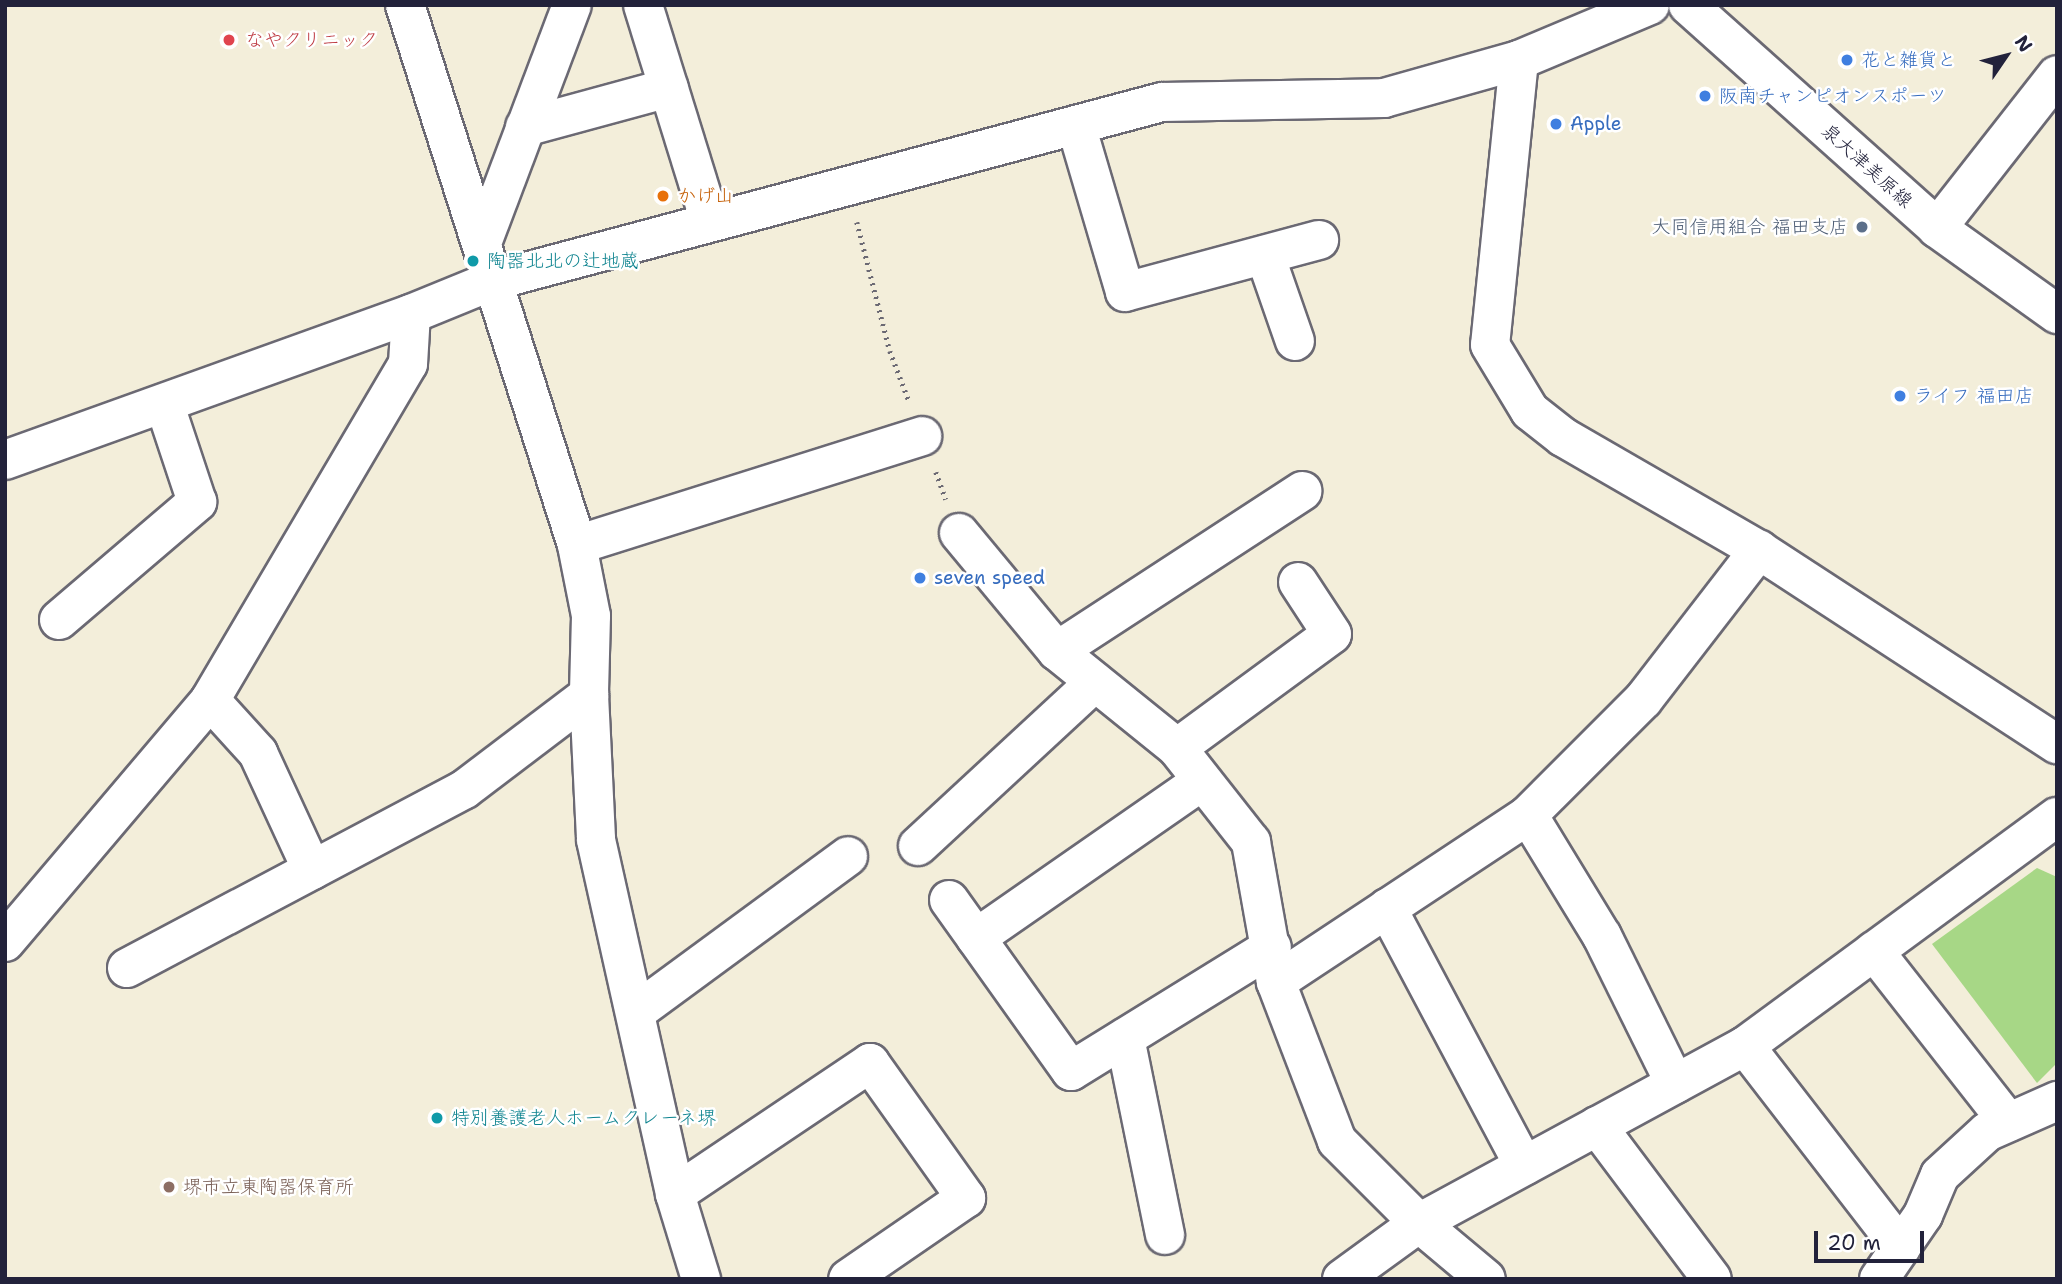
<!DOCTYPE html>
<html>
<head>
<meta charset="utf-8">
<style>
	body { margin:0 }
	#map { position:relative; width:2062px; height:1284px; overflow:hidden; background:#f3eeda; font-family:"Shantell Sans","Klee One",sans-serif }
	div>[style] { position:absolute }
	.green>* { inset:0; background:#a7d786 }
	.path>* { height:4.5px; margin-top:-2.25px; transform-origin:0; background:repeating-linear-gradient(90deg,#6b6973 0 2px,transparent 0 7px) }
	.roads { filter:drop-shadow(2px 0 #6b6973) drop-shadow(-2px 0 #6b6973) drop-shadow(0 2px #6b6973) drop-shadow(0 -2px #6b6973) }
	.minor>* { height:38px; margin:-19px; padding:0 19px; transform-origin:19px; border-radius:19px; background:#fff }
	.major>* { height:38px; margin:-19px; padding:0 19px; transform-origin:19px; border-radius:19px; background:#fff }
	.dots>* { width:19px; height:19px; translate:-50% -50%; box-sizing:border-box; border:4px solid #fff; border-radius:50% }
	span { translate:-50% -50%; white-space:nowrap; text-align:center; line-height:1.15; -webkit-text-stroke:5px #fff; paint-order:stroke }
	.health-label { font-size:19px; color:#be3a42 }
	.left { translate:0 -50%; text-align:left }
	.shop-label { font-size:19px; color:#366cbe }
	.street-label { font-size:19px; color:#22223b }
	.food-label { font-size:19px; color:#c56008 }
	.service-label { font-size:19px; color:#4e5e75 }
	.right { translate:-100% -50%; text-align:right }
	.culture-label { font-size:19px; color:#0d838f }
	.education-label { font-size:19px; color:#785e54 }
	.frame { position:absolute; inset:0; border:7px solid #22223b; pointer-events:none }
	.north { position:absolute; left:1971px; top:21px; width:70px; height:70px; -webkit-text-stroke:5px #fff; paint-order:stroke; rotate:55deg; font-size:19px; font-weight:700; line-height:28px; text-align:center; color:#22223b }
	.north::after { content:''; display:block; margin:auto; width:24px; height:32px; background:#22223b; clip-path:polygon(50% 0,100% 100%,50% 72%,0 100%) }
	.scale { position:absolute; left:1814px; top:1231px; width:110px; height:32px; box-sizing:border-box; border:4px solid #22223b; border-top:0; padding-left:9px; font-size:21px; line-height:24px; white-space:nowrap; color:#22223b; -webkit-text-stroke:5px #fff; paint-order:stroke }
</style>
</head>
<body>
<div id="map">
	<div class="green">
		<i style="clip-path:polygon(2037px 868px,2057px 877px,2057px 1063px,2037px 1083px,1932px 944px)"></i>
	</div>
	<div class="path">
		<i style="left:857px;top:222px;width:133px;rotate:75.7deg"></i>
		<i style="left:890px;top:351px;width:53px;rotate:69.2deg"></i>
		<i style="left:936px;top:472px;width:29px;rotate:70deg"></i>
	</div>
	<div class="roads">
		<div class="minor">
			<i style="left:405px;top:5px;width:567px;rotate:72.33deg"></i>
			<i style="left:577px;top:545px;width:72px;rotate:78.8deg"></i>
			<i style="left:591px;top:616px;width:79px;rotate:91.5deg"></i>
			<i style="left:589px;top:695px;width:145px;rotate:87.2deg"></i>
			<i style="left:596px;top:840px;width:363px;rotate:77.4deg"></i>
			<i style="left:675px;top:1194px;width:89px;rotate:73deg"></i>
			<i style="left:643px;top:5px;width:227px;rotate:72.8deg"></i>
			<i style="left:1519px;top:60px;width:286px;rotate:95.8deg"></i>
			<i style="left:1490px;top:345px;width:77px;rotate:58.8deg"></i>
			<i style="left:1530px;top:411px;width:42px;rotate:38.2deg"></i>
			<i style="left:1563px;top:437px;width:226px;rotate:30deg"></i>
			<i style="left:1759px;top:550px;width:356px;rotate:33.1deg"></i>
			<i style="left:1076px;top:125px;width:174px;rotate:73.6deg"></i>
			<i style="left:1125px;top:292px;width:201px;rotate:-15deg"></i>
			<i style="left:525px;top:127px;width:149px;rotate:-15.2deg"></i>
			<i style="left:1937px;top:228px;width:194px;rotate:-51.9deg"></i>
			<i style="left:482px;top:243px;width:254px;rotate:-69.3deg"></i>
			<i style="left:1265px;top:255px;width:91px;rotate:70.8deg"></i>
			<i style="left:5px;top:460px;width:431px;rotate:-19.8deg"></i>
			<i style="left:411px;top:314px;width:87px;rotate:-22.2deg"></i>
			<i style="left:492px;top:281px;width:693px;rotate:-14.96deg"></i>
			<i style="left:1162px;top:102px;width:222px;rotate:-1deg"></i>
			<i style="left:1384px;top:98px;width:140px;rotate:-15.7deg"></i>
			<i style="left:1519px;top:60px;width:142px;rotate:-22.8deg"></i>
			<i style="left:959px;top:533px;width:153px;rotate:50.3deg"></i>
			<i style="left:1057px;top:651px;width:154px;rotate:38.9deg"></i>
			<i style="left:1177px;top:748px;width:120px;rotate:51.8deg"></i>
			<i style="left:1251px;top:842px;width:142px;rotate:79.9deg"></i>
			<i style="left:1276px;top:982px;width:170px;rotate:69deg"></i>
			<i style="left:1337px;top:1141px;width:116px;rotate:45deg"></i>
			<i style="left:1419px;top:1223px;width:87px;rotate:39.9deg"></i>
			<i style="left:577px;top:545px;width:362px;rotate:-17.5deg"></i>
			<i style="left:59px;top:620px;width:182px;rotate:-40.5deg"></i>
			<i style="left:197px;top:502px;width:104px;rotate:-108.4deg"></i>
			<i style="left:1057px;top:651px;width:293px;rotate:-33.1deg"></i>
			<i style="left:210px;top:700px;width:72px;rotate:47.8deg"></i>
			<i style="left:258px;top:753px;width:129px;rotate:65.2deg"></i>
			<i style="left:1177px;top:748px;width:192px;rotate:-36.3deg"></i>
			<i style="left:1332px;top:634px;width:62px;rotate:-123.2deg"></i>
			<i style="left:1528px;top:815px;width:163px;rotate:-45deg"></i>
			<i style="left:1643px;top:700px;width:190px;rotate:-52.3deg"></i>
			<i style="left:918px;top:846px;width:241px;rotate:-42.8deg"></i>
			<i style="left:949px;top:900px;width:210px;rotate:54.5deg"></i>
			<i style="left:1071px;top:1071px;width:236px;rotate:-31.7deg"></i>
			<i style="left:1387px;top:908px;width:292px;rotate:62deg"></i>
			<i style="left:976px;top:938px;width:275px;rotate:-34.8deg"></i>
			<i style="left:5px;top:942px;width:317px;rotate:-49.7deg"></i>
			<i style="left:210px;top:700px;width:390px;rotate:-59.5deg"></i>
			<i style="left:408px;top:364px;width:50px;rotate:-86.6deg"></i>
			<i style="left:1874px;top:951px;width:217px;rotate:51.9deg"></i>
			<i style="left:127px;top:968px;width:382px;rotate:-27.9deg"></i>
			<i style="left:465px;top:789px;width:156px;rotate:-37.2deg"></i>
			<i style="left:1276px;top:982px;width:302px;rotate:-33.5deg"></i>
			<i style="left:1528px;top:815px;width:142px;rotate:58.6deg"></i>
			<i style="left:1602px;top:936px;width:165px;rotate:63.7deg"></i>
			<i style="left:636px;top:1012px;width:263px;rotate:-36.3deg"></i>
			<i style="left:1125px;top:1038px;width:201px;rotate:78.5deg"></i>
			<i style="left:1745px;top:1046px;width:255px;rotate:52.3deg"></i>
			<i style="left:1597px;top:1126px;width:191px;rotate:53.1deg"></i>
			<i style="left:675px;top:1194px;width:235px;rotate:-33.9deg"></i>
			<i style="left:870px;top:1063px;width:166px;rotate:54.6deg"></i>
			<i style="left:966px;top:1198px;width:143px;rotate:145.5deg"></i>
			<i style="left:1342px;top:1279px;width:95px;rotate:-36deg"></i>
			<i style="left:1419px;top:1223px;width:371px;rotate:-28.5deg"></i>
			<i style="left:1745px;top:1046px;width:387px;rotate:-36.3deg"></i>
			<i style="left:1879px;top:1279px;width:78px;rotate:-55.5deg"></i>
			<i style="left:1923px;top:1215px;width:43px;rotate:-67deg"></i>
			<i style="left:1940px;top:1175px;width:64px;rotate:-42.5deg"></i>
			<i style="left:1987px;top:1132px;width:77px;rotate:-23.9deg"></i>
		</div>
		<div class="major">
			<i style="left:1688px;top:5px;width:334px;rotate:41.8deg"></i>
			<i style="left:1937px;top:228px;width:148px;rotate:35.6deg"></i>
		</div>
	</div>
	<div class="dots">
		<i style="left:229px;top:40px;background:#e0444e"></i>
		<i style="left:1847px;top:60px;background:#3f7fe0"></i>
		<i style="left:1705px;top:96px;background:#3f7fe0"></i>
		<i style="left:1556px;top:124px;background:#3f7fe0"></i>
		<i style="left:663px;top:196px;background:#e8710a"></i>
		<i style="left:1862px;top:227px;background:#5c6f8a"></i>
		<i style="left:473px;top:261px;background:#0f9aa8"></i>
		<i style="left:1900px;top:396px;background:#3f7fe0"></i>
		<i style="left:920px;top:578px;background:#3f7fe0"></i>
		<i style="left:437px;top:1118px;background:#0f9aa8"></i>
		<i style="left:169px;top:1187px;background:#8d6e63"></i>
	</div>
	<div class="health-label">
		<span class="left" style="left:245px;top:40px">なやクリニック</span>
	</div>
	<div class="shop-label">
		<span class="left" style="left:1861px;top:60px">花と雑貨と</span>
		<span class="left" style="left:1719px;top:96px">阪南チャンピオンスポーツ</span>
		<span class="left" style="left:1570px;top:124px">Apple</span>
		<span class="left" style="left:1914px;top:396px">ライフ 福田店</span>
		<span class="left" style="left:934px;top:578px">seven speed</span>
	</div>
	<div class="street-label">
		<span style="left:1867px;top:166px;rotate:42deg">泉大津美原線</span>
	</div>
	<div class="food-label">
		<span class="left" style="left:677px;top:196px">かげ山</span>
	</div>
	<div class="service-label">
		<span class="right" style="left:1848px;top:227px">大同信用組合 福田支店</span>
	</div>
	<div class="culture-label">
		<span class="left" style="left:487px;top:261px">陶器北北の辻地蔵</span>
		<span class="left" style="left:451px;top:1118px">特別養護老人ホームクレーネ堺</span>
	</div>
	<div class="education-label">
		<span class="left" style="left:183px;top:1187px">堺市立東陶器保育所</span>
	</div>
	<div class="frame"></div>
	<div class="north">N</div>
	<div class="scale">20 m</div>
</div>
</body>
</html>
